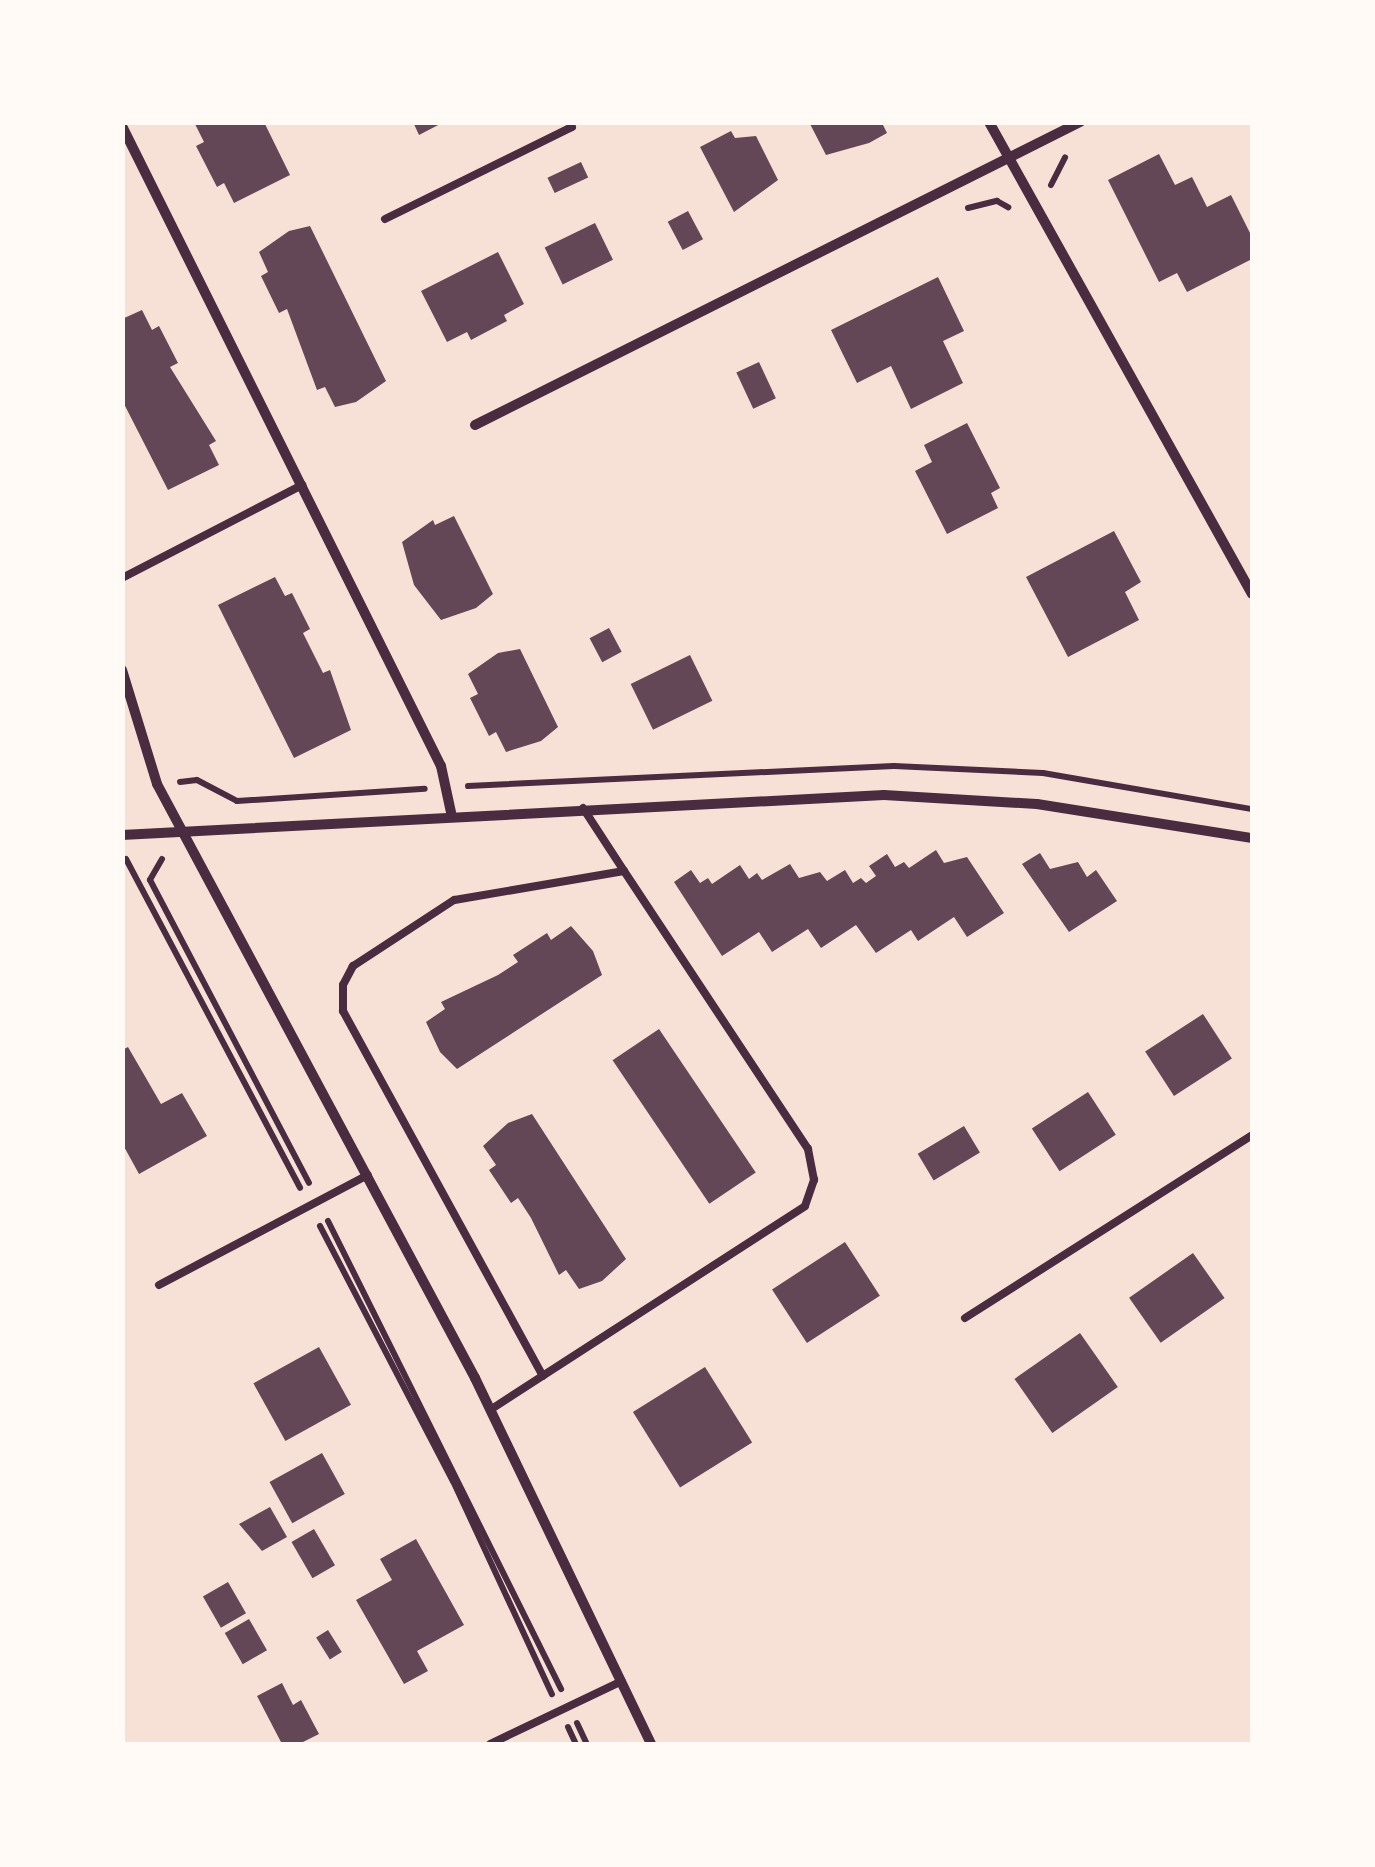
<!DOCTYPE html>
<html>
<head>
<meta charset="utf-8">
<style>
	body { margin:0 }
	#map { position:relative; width:1375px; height:1867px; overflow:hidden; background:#f7e1d7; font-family:Jost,sans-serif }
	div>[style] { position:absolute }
	.building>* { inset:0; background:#644757; transform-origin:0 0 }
	.path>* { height:6px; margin:-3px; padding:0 3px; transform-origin:3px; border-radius:3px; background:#4a2c40 }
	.service>* { height:8px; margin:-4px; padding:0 4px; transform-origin:4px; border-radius:4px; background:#4a2c40 }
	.minor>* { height:10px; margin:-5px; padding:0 5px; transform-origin:5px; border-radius:5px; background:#4a2c40 }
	span { translate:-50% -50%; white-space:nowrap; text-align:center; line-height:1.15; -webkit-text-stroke:10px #fffaf5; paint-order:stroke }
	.frame { position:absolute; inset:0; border:125px solid #fffaf5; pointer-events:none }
</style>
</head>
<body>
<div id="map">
	<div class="building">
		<i style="clip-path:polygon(194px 122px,264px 122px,290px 175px,234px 203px,224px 183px,217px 187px,196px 146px,204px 142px)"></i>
		<i style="clip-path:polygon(413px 122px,444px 122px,419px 135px)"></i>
		<i style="clip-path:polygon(809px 122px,889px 122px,883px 125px,887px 133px,869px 143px,826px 155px)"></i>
		<i style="clip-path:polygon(731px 131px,735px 138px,756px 136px,778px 180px,734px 212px,700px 147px)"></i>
		<i style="clip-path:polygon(1159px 154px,1175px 185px,1192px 177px,1207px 207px,1231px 195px,1252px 237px,1252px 259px,1187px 292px,1177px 273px,1159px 282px,1108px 180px)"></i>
		<i style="left:581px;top:162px;width:17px;height:37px;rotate:65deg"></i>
		<i style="left:688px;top:211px;width:32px;height:23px;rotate:62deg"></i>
		<i style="left:595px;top:223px;width:41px;height:56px;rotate:64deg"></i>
		<i style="clip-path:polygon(310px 226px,386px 381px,356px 402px,335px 407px,325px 387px,317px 390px,287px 309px,279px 313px,261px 276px,268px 272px,259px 252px,289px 231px)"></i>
		<i style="clip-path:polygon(498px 252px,524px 304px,504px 315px,507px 321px,471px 340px,467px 332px,447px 342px,421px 291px)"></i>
		<i style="clip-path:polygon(938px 277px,964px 331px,943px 341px,963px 383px,911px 409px,891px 366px,857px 383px,831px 330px)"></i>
		<i style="clip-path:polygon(142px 310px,152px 330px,159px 326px,178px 363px,170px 367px,216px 441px,209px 445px,219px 465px,168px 490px,122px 400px,122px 319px)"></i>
		<i style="left:759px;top:362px;width:40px;height:25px;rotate:65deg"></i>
		<i style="clip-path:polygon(967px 423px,1000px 488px,991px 493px,998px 508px,947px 534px,915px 471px,932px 462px,924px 445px)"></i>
		<i style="clip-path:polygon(454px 516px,493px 594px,476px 608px,441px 620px,414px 585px,402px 542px,433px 520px,435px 525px)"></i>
		<i style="clip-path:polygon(1114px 531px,1141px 582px,1125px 592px,1139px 620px,1068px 657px,1026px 577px)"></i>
		<i style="clip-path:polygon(275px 577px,285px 596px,292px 593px,310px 629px,303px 633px,323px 673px,330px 670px,351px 730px,294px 758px,218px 605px)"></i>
		<i style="left:609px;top:628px;width:27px;height:22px;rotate:62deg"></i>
		<i style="clip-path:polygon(520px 649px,558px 727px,541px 741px,506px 752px,496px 732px,489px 736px,470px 698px,478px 694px,468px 674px,498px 653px)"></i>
		<i style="left:690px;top:655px;width:51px;height:66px;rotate:64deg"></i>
		<i style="clip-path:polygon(936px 850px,944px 863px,967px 857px,1004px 913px,967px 937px,954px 917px,918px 941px,911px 930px,876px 953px,856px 925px,821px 948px,808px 929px,772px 952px,759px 932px,722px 956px,674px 882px,691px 870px,700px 883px,708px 878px,712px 884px,740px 865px,749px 879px,757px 873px,762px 880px,790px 864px,799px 878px,820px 872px,827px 881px,845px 870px,853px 883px,861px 878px,866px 883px,876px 876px,869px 866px,887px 854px,895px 867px,904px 862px,909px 868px)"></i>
		<i style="clip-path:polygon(1040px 853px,1050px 869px,1078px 862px,1087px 877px,1096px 870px,1117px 901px,1069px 932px,1022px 864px)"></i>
		<i style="clip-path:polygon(571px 926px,593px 951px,602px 975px,457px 1069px,440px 1052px,426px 1022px,445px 1009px,441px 1002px,498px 975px,518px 962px,513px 955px,547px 933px,551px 940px)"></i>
		<i style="left:1203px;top:1014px;width:53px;height:69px;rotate:57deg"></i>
		<i style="left:659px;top:1029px;width:173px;height:56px;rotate:56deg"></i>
		<i style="clip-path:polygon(128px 1047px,161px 1104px,182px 1093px,207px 1136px,139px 1174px,122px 1143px,122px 1050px)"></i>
		<i style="left:1088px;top:1092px;width:51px;height:67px;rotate:57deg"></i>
		<i style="clip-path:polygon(532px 1114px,626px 1259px,602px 1281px,579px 1289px,566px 1270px,559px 1275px,531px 1218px,518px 1198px,511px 1203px,489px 1170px,496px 1165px,483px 1146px,508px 1123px)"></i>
		<i style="left:964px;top:1126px;width:31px;height:54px;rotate:59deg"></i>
		<i style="left:845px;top:1242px;width:64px;height:87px;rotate:57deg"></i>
		<i style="left:1193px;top:1253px;width:55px;height:78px;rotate:55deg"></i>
		<i style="left:1080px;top:1333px;width:66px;height:80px;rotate:55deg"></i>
		<i style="left:319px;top:1347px;width:66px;height:75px;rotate:61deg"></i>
		<i style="left:705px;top:1367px;width:89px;height:85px;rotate:58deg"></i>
		<i style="left:322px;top:1453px;width:47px;height:60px;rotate:61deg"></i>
		<i style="clip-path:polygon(270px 1507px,287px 1537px,262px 1551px,239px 1524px)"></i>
		<i style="left:314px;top:1529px;width:42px;height:26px;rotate:60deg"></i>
		<i style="clip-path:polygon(416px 1539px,464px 1625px,417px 1651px,428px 1671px,404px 1684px,356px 1600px,392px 1580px,380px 1559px)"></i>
		<i style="left:228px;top:1582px;width:36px;height:29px;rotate:60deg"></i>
		<i style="left:249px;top:1619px;width:36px;height:28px;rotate:60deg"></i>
		<i style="left:328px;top:1630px;width:26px;height:14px;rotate:58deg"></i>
		<i style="clip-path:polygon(282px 1683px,293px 1705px,301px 1700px,319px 1734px,299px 1744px,282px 1744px,257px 1696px)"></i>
	</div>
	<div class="path">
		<i style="left:1051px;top:185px;width:31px;rotate:-63deg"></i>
		<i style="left:968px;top:208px;width:30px;rotate:-14deg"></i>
		<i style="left:997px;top:201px;width:13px;rotate:29deg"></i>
		<i style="left:180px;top:782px;width:17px;rotate:-7deg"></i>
		<i style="left:197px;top:780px;width:45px;rotate:27.7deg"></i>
		<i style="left:237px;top:801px;width:188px;rotate:-3.7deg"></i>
		<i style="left:468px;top:786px;width:426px;rotate:-2.7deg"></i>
		<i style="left:894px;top:766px;width:149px;rotate:2.7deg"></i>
		<i style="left:1043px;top:773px;width:212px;rotate:9.8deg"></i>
		<i style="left:126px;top:859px;width:372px;rotate:62.1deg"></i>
		<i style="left:162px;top:859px;width:24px;rotate:120deg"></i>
		<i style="left:150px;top:880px;width:342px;rotate:62.3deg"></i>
		<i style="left:328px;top:1221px;width:523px;rotate:63.53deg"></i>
		<i style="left:320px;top:1226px;width:288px;rotate:62.5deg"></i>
		<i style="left:453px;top:1481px;width:235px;rotate:65.1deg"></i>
		<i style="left:577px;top:1723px;width:23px;rotate:65deg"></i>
		<i style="left:568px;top:1727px;width:19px;rotate:65deg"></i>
	</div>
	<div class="service">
		<i style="left:385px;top:219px;width:208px;rotate:-26.2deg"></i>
		<i style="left:572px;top:127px;width:5px;rotate:-112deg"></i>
		<i style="left:122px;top:578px;width:203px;rotate:-27.3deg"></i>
		<i style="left:583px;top:808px;width:75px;rotate:56.9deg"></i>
		<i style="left:159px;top:1285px;width:236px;rotate:-27.8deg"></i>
		<i style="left:965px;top:1318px;width:340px;rotate:-32.5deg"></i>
		<i style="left:490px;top:1410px;width:375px;rotate:-32.9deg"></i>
		<i style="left:805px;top:1206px;width:28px;rotate:-71deg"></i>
		<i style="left:814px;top:1180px;width:32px;rotate:-101deg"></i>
		<i style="left:808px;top:1149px;width:333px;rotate:-123.5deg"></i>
		<i style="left:624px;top:871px;width:172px;rotate:170.3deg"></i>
		<i style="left:454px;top:900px;width:121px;rotate:146.8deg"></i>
		<i style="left:353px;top:966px;width:21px;rotate:118deg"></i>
		<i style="left:343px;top:985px;width:26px;rotate:90deg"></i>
		<i style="left:343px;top:1011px;width:416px;rotate:61.3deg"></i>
		<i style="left:490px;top:1744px;width:146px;rotate:-25.5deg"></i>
	</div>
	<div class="minor">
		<i style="left:989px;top:122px;width:540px;rotate:60.87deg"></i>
		<i style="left:122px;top:126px;width:715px;rotate:63.51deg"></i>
		<i style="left:441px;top:766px;width:52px;rotate:77.8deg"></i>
		<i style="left:475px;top:425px;width:677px;rotate:-26.6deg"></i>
		<i style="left:122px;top:670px;width:119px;rotate:72.9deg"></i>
		<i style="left:157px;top:784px;width:674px;rotate:61.84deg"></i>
		<i style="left:475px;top:1378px;width:406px;rotate:64.3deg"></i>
		<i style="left:122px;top:835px;width:763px;rotate:-3deg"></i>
		<i style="left:884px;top:795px;width:153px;rotate:3.4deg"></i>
		<i style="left:1037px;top:804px;width:218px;rotate:9deg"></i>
	</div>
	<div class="frame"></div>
</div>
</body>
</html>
